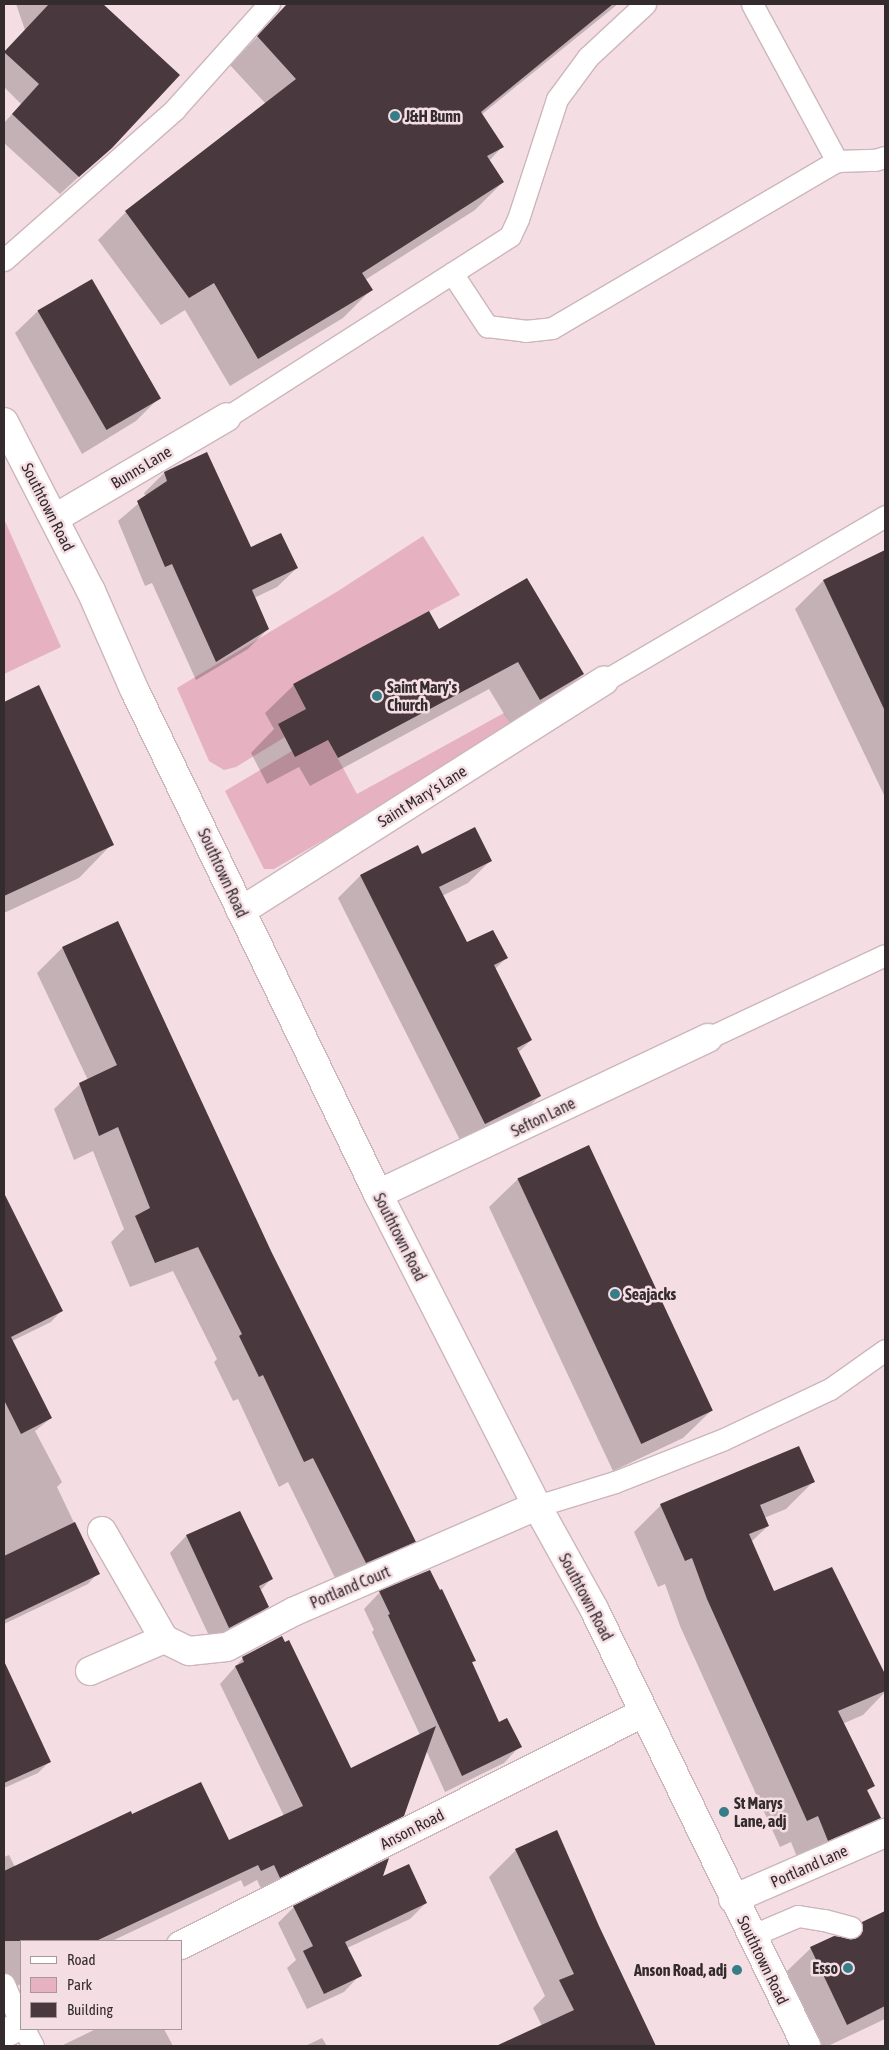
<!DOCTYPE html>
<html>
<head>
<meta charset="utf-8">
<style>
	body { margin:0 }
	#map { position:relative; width:889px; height:2050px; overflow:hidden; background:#f4dee4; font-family:"Asap Condensed",sans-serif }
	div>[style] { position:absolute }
	.green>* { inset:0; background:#e6b1c1 }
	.shadow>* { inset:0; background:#0003 }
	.building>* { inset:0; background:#49383d; transform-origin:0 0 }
	.roads { filter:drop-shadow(1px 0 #ccb6bc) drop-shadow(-1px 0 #ccb6bc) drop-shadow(0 1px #ccb6bc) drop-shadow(0 -1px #ccb6bc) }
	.service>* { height:21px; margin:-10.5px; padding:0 10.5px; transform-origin:10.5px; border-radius:10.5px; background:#fff }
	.minor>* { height:28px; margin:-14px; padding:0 14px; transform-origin:14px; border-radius:14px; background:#fff }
	.tertiary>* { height:28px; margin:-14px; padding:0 14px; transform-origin:14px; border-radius:14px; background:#fff }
	.dots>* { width:14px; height:14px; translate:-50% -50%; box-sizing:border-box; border:2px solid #f4dee4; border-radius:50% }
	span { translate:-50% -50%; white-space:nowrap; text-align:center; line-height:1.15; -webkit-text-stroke:5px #f4dee4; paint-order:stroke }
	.poi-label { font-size:16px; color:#332b2e; font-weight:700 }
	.left { translate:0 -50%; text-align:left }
	.right { translate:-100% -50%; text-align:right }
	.street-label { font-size:16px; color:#332b2e }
	.frame { position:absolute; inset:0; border:5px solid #332b2e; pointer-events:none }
	.legend { position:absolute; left:20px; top:1940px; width:162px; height:90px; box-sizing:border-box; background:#f4dee4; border:1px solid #a7969b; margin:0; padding:6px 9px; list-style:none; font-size:15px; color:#332b2e }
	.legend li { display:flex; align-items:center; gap:10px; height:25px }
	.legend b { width:25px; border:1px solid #a7969b }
</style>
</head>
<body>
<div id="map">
	<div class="green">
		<i style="clip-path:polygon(4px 519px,61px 647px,4px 674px)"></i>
		<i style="clip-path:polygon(423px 536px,460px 595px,293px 684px,306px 709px,278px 724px,285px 737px,236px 767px,224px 770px,209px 761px,177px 688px,338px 591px)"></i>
		<i style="clip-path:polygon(504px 713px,513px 730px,274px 869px,264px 869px,225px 791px,292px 751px,328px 740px,357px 794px)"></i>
	</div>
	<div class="shadow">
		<i style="clip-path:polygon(16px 4px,101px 4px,178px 75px,111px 147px,60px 194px,4px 143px,4px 123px,21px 104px,4px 87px,4px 52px,25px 30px)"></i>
		<i style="clip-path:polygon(289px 4px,618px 4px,481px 115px,502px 147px,489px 161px,503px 182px,475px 210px,365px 280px,371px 290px,343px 318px,230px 386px,185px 310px,161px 325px,98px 240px,126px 212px,266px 104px,230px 65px)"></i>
		<i style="clip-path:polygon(38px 311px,159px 398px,136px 421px,82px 454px,15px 333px)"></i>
		<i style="clip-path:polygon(206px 454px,251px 548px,297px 568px,277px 587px,254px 598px,268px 629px,248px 649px,196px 680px,152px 583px,145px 586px,118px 521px,146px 497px,144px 493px,164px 473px)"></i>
		<i style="clip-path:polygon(885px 551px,885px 797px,795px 609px,823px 581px)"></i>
		<i style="clip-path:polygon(438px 631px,583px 674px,554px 702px,512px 727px,489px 689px,310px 786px,299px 767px,267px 784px,251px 753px,274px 729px,265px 713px,294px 685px)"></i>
		<i style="clip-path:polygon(39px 687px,112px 844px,79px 878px,4px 913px,4px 703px)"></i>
		<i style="clip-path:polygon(422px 856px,490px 861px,468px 883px,442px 896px,466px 944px,506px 958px,495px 969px,531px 1040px,518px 1053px,540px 1096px,517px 1118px,463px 1146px,338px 898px,360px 876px)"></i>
		<i style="clip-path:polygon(62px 948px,270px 1251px,414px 1541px,389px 1566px,340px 1588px,288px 1482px,279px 1487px,238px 1399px,233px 1401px,214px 1362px,217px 1359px,173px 1271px,130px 1287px,111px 1242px,124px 1229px,93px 1151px,74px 1160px,54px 1109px,80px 1084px,88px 1080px,37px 973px)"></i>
		<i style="clip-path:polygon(588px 1146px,712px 1410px,683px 1438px,613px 1471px,489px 1207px,518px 1179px)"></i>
		<i style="clip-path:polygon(24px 1237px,61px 1311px,51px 1322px,12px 1341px,51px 1418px,35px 1431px,62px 1482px,57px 1487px,98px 1573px,88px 1584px,4px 1624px,4px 1246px)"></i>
		<i style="clip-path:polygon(813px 1482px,786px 1509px,764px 1518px,768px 1526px,751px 1542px,773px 1593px,869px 1643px,885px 1677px,885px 1692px,863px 1715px,842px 1724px,873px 1785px,866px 1792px,879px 1818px,852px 1845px,801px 1867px,791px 1842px,780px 1847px,680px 1626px,665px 1584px,658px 1587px,634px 1532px,661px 1505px)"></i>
		<i style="clip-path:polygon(240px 1512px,271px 1579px,260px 1591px,267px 1607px,251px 1623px,213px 1644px,170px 1553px,186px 1536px)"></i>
		<i style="clip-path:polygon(380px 1592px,474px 1660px,471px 1664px,498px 1724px,520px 1746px,504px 1763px,445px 1792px,426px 1750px,403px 1815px,386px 1831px,263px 1893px,257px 1880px,244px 1887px,241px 1880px,112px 1941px,21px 1941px,21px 1984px,4px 1992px,4px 1857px,9px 1855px,15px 1867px,132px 1815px,229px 1842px,284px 1816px,220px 1684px,243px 1658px,350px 1770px,420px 1735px,372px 1632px,374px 1630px,364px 1609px)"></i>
		<i style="clip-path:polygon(4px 1663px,49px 1762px,38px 1773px,4px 1788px)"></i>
		<i style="clip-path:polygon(516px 1850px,598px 1926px,655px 2046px,521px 2046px,542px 2026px,533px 2008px,545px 1996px,489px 1877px)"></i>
		<i style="clip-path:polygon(380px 1878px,426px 1903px,410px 1919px,347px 1948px,360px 1975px,344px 1992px,307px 2009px,287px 1968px,296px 1960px,278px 1923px,294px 1907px)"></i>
		<i style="clip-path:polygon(885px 1912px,885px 2019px,828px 2046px,820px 2046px,785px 1973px,811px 1948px,847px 1939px,863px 1923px)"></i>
		<i style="clip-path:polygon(96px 2029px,164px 2029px,173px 2046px,61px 2046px)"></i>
		<i style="clip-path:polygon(322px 2038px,327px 2046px,305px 2046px)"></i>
	</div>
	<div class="building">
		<i style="clip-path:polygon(49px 4px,103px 4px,180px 75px,112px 148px,79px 177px,12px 114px,39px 84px,4px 52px)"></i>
		<i style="clip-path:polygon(287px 4px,613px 4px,481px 112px,504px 147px,487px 156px,504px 182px,362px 273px,373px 290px,258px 359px,214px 283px,189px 298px,125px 211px,296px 79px,257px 36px)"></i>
		<i style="left:92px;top:279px;width:138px;height:63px;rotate:60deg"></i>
		<i style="clip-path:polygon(207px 452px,251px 547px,281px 533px,298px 568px,252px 590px,269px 629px,216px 662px,172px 564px,165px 567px,137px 501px,167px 481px,164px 472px)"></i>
		<i style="clip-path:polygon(885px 550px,885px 711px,823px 580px)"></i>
		<i style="clip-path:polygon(527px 578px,584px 674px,540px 700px,518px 662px,338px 758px,328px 740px,295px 757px,278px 724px,306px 709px,293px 684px,429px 611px,439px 629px)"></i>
		<i style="clip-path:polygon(39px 685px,114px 845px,4px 896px,4px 702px)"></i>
		<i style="clip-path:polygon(475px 827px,492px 861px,439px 887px,467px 942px,493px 930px,508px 958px,494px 965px,532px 1040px,517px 1048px,541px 1096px,485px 1124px,360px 875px,418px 845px,422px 854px)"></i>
		<i style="clip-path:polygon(118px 921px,271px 1251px,416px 1542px,366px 1563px,313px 1458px,304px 1462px,263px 1375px,259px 1377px,239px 1336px,242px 1334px,198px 1247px,155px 1263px,135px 1216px,150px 1208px,118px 1127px,99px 1136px,79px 1083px,117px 1065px,62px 947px)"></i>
		<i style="left:589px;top:1145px;width:293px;height:79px;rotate:65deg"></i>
		<i style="clip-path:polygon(4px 1193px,63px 1311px,11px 1337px,52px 1418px,21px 1434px,4px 1400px)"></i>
		<i style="clip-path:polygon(799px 1446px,815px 1482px,760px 1505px,769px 1526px,749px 1534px,774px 1591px,832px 1567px,885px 1674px,885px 1691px,838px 1711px,875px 1786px,867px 1790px,881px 1818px,828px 1841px,818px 1816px,807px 1821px,707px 1599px,692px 1558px,685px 1561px,660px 1504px)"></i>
		<i style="clip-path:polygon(240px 1511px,273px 1579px,259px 1586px,269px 1607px,229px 1628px,186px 1535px)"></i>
		<i style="clip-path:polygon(75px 1522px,100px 1574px,4px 1620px,4px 1556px)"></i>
		<i style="clip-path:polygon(430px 1570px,440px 1590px,442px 1589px,476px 1661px,472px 1662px,499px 1722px,507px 1718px,522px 1747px,462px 1776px,388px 1615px,390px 1614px,379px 1591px)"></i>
		<i style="clip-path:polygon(282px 1636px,285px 1642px,289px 1640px,351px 1768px,436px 1726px,404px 1816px,280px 1878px,274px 1865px,261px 1871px,258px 1865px,96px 1941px,4px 1941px,4px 1871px,131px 1811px,132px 1814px,201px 1782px,229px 1840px,303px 1806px,235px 1666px,244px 1662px,242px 1657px)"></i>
		<i style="clip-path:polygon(4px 1661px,51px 1762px,4px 1783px)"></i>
		<i style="clip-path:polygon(557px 1830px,599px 1926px,656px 2046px,496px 2046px,574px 2010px,559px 1980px,574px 1974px,515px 1849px)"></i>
		<i style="clip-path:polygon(389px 1858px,383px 1876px,409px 1864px,427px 1903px,345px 1942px,362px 1976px,324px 1994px,303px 1951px,313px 1946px,293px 1906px)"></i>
		<i style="clip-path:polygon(885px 1911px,885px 2006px,847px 2025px,810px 1947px,834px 1936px,855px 1939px,863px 1931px,862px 1922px)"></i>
	</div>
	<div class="roads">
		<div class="service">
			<i style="left:752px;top:4px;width:179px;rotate:61.6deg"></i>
			<i style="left:4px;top:260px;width:228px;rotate:-41.4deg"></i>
			<i style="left:175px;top:109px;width:141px;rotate:-48.2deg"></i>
			<i style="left:452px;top:273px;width:64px;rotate:56.6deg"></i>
			<i style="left:487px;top:326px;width:38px;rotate:7deg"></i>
			<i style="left:525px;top:331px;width:27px;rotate:-6deg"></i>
			<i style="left:552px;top:328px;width:330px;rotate:-30.4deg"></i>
			<i style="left:837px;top:161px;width:38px;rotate:-2deg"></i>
			<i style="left:875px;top:160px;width:10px;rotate:-17deg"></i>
			<i style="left:227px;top:417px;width:336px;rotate:-32.6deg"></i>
			<i style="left:510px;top:236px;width:19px;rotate:-65deg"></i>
			<i style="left:518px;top:219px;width:126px;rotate:-72deg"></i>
			<i style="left:557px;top:99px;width:52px;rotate:-53.6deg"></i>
			<i style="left:588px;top:57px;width:78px;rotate:-42.9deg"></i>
			<i style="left:604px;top:681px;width:326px;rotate:-30.4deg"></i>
			<i style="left:708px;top:1038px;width:195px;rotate:-25.1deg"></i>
			<i style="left:537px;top:1506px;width:82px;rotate:-17.1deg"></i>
			<i style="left:615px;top:1482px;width:117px;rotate:-21.5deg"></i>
			<i style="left:724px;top:1439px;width:117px;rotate:-25.3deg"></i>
			<i style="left:830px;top:1389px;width:67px;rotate:-35.3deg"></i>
			<i style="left:751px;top:1936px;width:51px;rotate:-23.1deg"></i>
			<i style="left:798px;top:1916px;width:26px;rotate:9deg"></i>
			<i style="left:824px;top:1920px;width:28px;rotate:15deg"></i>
			<i style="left:4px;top:1984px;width:43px;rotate:67deg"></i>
			<i style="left:24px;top:2029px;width:19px;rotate:62deg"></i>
		</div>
		<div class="minor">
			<i style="left:55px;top:518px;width:199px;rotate:-30.4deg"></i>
			<i style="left:241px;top:911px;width:430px;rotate:-32.4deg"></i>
			<i style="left:378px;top:1194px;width:365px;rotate:-25.3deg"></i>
			<i style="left:102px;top:1531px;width:125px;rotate:60.1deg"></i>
			<i style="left:164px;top:1639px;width:28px;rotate:26deg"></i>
			<i style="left:189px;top:1651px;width:38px;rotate:-6deg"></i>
			<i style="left:227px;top:1647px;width:77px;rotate:-27.9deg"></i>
			<i style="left:295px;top:1611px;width:264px;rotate:-23.5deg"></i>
			<i style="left:90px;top:1671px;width:81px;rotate:-23.4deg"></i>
			<i style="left:733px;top:1899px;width:166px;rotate:-23.5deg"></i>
			<i style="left:181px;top:1945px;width:517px;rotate:-26.66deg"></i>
			<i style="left:4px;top:2034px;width:19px;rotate:-28deg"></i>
		</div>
		<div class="tertiary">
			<i style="left:4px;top:422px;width:190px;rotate:62.8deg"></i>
			<i style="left:91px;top:591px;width:107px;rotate:66.3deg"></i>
			<i style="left:134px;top:689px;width:561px;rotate:64.21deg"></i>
			<i style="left:378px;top:1194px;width:350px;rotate:63deg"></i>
			<i style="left:537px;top:1506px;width:118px;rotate:61deg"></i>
			<i style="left:594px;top:1609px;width:486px;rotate:64.1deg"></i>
		</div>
	</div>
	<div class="dots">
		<i style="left:395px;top:116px;background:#367d87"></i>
		<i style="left:377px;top:696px;background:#367d87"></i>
		<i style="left:615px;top:1294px;background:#367d87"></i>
		<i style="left:724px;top:1812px;background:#367d87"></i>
		<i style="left:848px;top:1968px;background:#367d87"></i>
		<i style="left:737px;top:1970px;background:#367d87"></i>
	</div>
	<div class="poi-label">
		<span class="left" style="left:405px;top:116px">J&amp;H Bunn</span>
		<span class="left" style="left:387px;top:696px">Saint Mary's<br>Church</span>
		<span class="left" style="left:625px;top:1294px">Seajacks</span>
		<span class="left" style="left:734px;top:1812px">St Marys<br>Lane, adj</span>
		<span class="right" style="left:838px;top:1968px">Esso</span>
		<span class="right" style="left:727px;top:1970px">Anson Road, adj</span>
	</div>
	<div class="street-label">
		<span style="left:141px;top:467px;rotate:-31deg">Bunns Lane</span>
		<span style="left:48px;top:507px;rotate:63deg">Southtown Road</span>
		<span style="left:422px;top:796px;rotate:-32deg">Saint Mary's Lane</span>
		<span style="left:223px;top:873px;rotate:65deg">Southtown Road</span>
		<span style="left:543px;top:1117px;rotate:-26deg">Sefton Lane</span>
		<span style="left:400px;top:1237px;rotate:63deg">Southtown Road</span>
		<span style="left:350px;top:1587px;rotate:-23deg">Portland Court</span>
		<span style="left:586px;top:1597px;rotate:62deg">Southtown Road</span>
		<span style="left:412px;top:1829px;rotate:-27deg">Anson Road</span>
		<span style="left:809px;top:1866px;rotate:-24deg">Portland Lane</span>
		<span style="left:763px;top:1960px;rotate:64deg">Southtown Road</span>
	</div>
	<div class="frame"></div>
	<ul class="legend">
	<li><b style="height:6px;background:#fff"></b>Road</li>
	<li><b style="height:14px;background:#e6b1c1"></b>Park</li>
	<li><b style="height:14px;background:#49383d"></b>Building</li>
	</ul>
</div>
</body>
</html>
